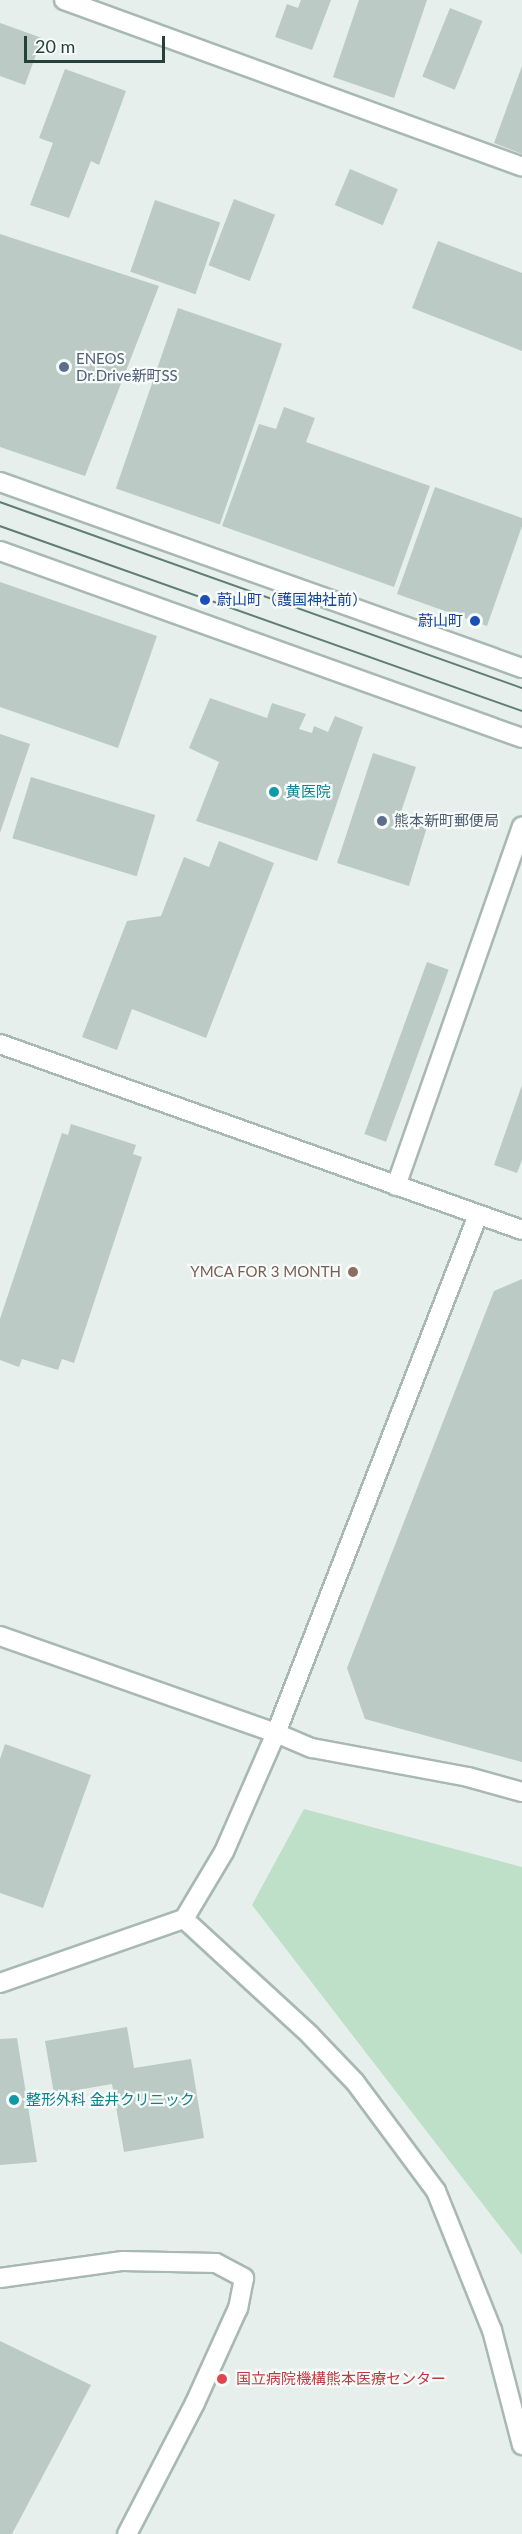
<!DOCTYPE html>
<html>
<head>
<meta charset="utf-8">
<style>
	body { margin:0 }
	#map { position:relative; width:522px; height:2534px; overflow:hidden; background:#e6efeb; font-family:Lato,"Noto Sans JP",sans-serif }
	div>[style] { position:absolute }
	.green>* { inset:0; background:#bfe0c8 }
	.building>* { inset:0; background:#bbcac4; transform-origin:0 0 }
	.roads { filter:drop-shadow(2px 0 #a8b8b2) drop-shadow(-2px 0 #a8b8b2) drop-shadow(0 2px #a8b8b2) drop-shadow(0 -2px #a8b8b2) }
	.minor>* { height:18px; margin:-9px; padding:0 9px; transform-origin:9px; border-radius:9px; background:#fff }
	.tram>* { height:1.5px; margin:-0.75px; padding:0 0.75px; transform-origin:0.75px; border-radius:0.75px; background:#5f7d75 }
	.dots>* { width:16px; height:16px; translate:-50% -50%; box-sizing:border-box; border:3px solid #f7fbf9; border-radius:50% }
	span { translate:-50% -50%; white-space:nowrap; text-align:center; line-height:1.15; -webkit-text-stroke:4.5px #f7fbf9; paint-order:stroke }
	.service-label { font-size:15px; color:#4e5e75 }
	.left { translate:0 -50%; text-align:left }
	.transit-label { font-size:15px; color:#164399 }
	.right { translate:-100% -50%; text-align:right }
	.culture-label { font-size:15px; color:#0d838f }
	.education-label { font-size:15px; color:#785e54 }
	.health-label { font-size:15px; color:#be3a42 }
	.scale { position:absolute; left:24px; top:36px; width:141px; height:27px; box-sizing:border-box; border:3px solid #24423a; border-top:0; padding-left:8px; font-size:18px; line-height:21px; white-space:nowrap; color:#24423a; -webkit-text-stroke:4px #f7fbf9; paint-order:stroke }
</style>
</head>
<body>
<div id="map">
	<div class="green">
		<i style="clip-path:polygon(304px 1809px,522px 1867px,522px 2255px,252px 1905px)"></i>
	</div>
	<div class="building">
		<i style="clip-path:polygon(301px 0,331px 0,312px 50px,275px 37px,287px 4px,298px 8px)"></i>
		<i style="clip-path:polygon(359px 0,427px 0,394px 98px,333px 77px)"></i>
		<i style="left:450px;top:8px;width:35px;height:74px;rotate:22deg"></i>
		<i style="clip-path:polygon(0 23px,42px 38px,25px 85px,0 76px)"></i>
		<i style="clip-path:polygon(522px 66px,522px 154px,494px 143px)"></i>
		<i style="clip-path:polygon(65px 69px,126px 91px,99px 165px,91px 161px,69px 218px,30px 205px,53px 143px,39px 138px)"></i>
		<i style="left:350px;top:169px;width:52px;height:39px;rotate:23deg"></i>
		<i style="left:234px;top:199px;width:44px;height:71px;rotate:21deg"></i>
		<i style="left:155px;top:200px;width:69px;height:76px;rotate:19deg"></i>
		<i style="clip-path:polygon(0 234px,159px 286px,85px 476px,0 447px)"></i>
		<i style="clip-path:polygon(438px 241px,522px 273px,522px 351px,412px 308px)"></i>
		<i style="left:178px;top:308px;width:110px;height:191px;rotate:19deg"></i>
		<i style="clip-path:polygon(284px 407px,315px 418px,306px 442px,430px 486px,394px 587px,222px 526px,259px 424px,276px 429px)"></i>
		<i style="clip-path:polygon(435px 487px,522px 518px,522px 526px,487px 626px,397px 594px)"></i>
		<i style="clip-path:polygon(0 582px,157px 636px,118px 748px,0 707px)"></i>
		<i style="clip-path:polygon(210px 698px,267px 718px,272px 703px,306px 714px,299px 729px,312px 733px,314px 726px,328px 732px,335px 716px,363px 727px,317px 861px,196px 821px,219px 762px,189px 748px)"></i>
		<i style="clip-path:polygon(0 734px,30px 744px,0 833px)"></i>
		<i style="clip-path:polygon(373px 753px,416px 767px,400px 815px,427px 827px,409px 886px,337px 863px)"></i>
		<i style="left:31px;top:777px;width:130px;height:64px;rotate:17deg"></i>
		<i style="clip-path:polygon(219px 841px,274px 863px,206px 1038px,132px 1009px,117px 1050px,82px 1037px,127px 921px,161px 916px,184px 857px,209px 867px)"></i>
		<i style="left:427px;top:962px;width:23px;height:183px;rotate:20deg"></i>
		<i style="clip-path:polygon(522px 1085px,522px 1160px,517px 1173px,494px 1165px)"></i>
		<i style="clip-path:polygon(71px 1124px,136px 1145px,133px 1154px,142px 1157px,74px 1363px,62px 1359px,58px 1370px,22px 1359px,19px 1367px,0 1360px,0 1319px,62px 1133px,68px 1135px)"></i>
		<i style="clip-path:polygon(522px 1279px,522px 1762px,365px 1719px,347px 1668px,494px 1291px)"></i>
		<i style="clip-path:polygon(5px 1744px,91px 1775px,43px 1908px,0 1893px,0 1759px)"></i>
		<i style="clip-path:polygon(127px 2027px,134px 2068px,191px 2059px,204px 2138px,124px 2152px,112px 2084px,54px 2094px,45px 2041px)"></i>
		<i style="clip-path:polygon(17px 2038px,37px 2162px,0 2165px,0 2039px)"></i>
		<i style="clip-path:polygon(0 2341px,91px 2385px,12px 2534px,0 2534px)"></i>
	</div>
	<div class="roads">
		<div class="minor">
			<i style="left:64px;top:0;width:487px;rotate:20deg"></i>
			<i style="left:0;top:482px;width:554px;rotate:19.61deg"></i>
			<i style="left:0;top:551px;width:554px;rotate:19.71deg"></i>
			<i style="left:0;top:1044px;width:554px;rotate:19.61deg"></i>
			<i style="left:396px;top:1186px;width:381px;rotate:-70.7deg"></i>
			<i style="left:0;top:1636px;width:293px;rotate:19.4deg"></i>
			<i style="left:276px;top:1733px;width:39px;rotate:23deg"></i>
			<i style="left:312px;top:1748px;width:159px;rotate:10.5deg"></i>
			<i style="left:468px;top:1777px;width:56px;rotate:15.5deg"></i>
			<i style="left:184px;top:1919px;width:171px;rotate:42.6deg"></i>
			<i style="left:310px;top:2035px;width:65px;rotate:46.2deg"></i>
			<i style="left:355px;top:2082px;width:136px;rotate:53.4deg"></i>
			<i style="left:436px;top:2191px;width:150px;rotate:68.1deg"></i>
			<i style="left:492px;top:2330px;width:119px;rotate:75.4deg"></i>
			<i style="left:0;top:1983px;width:195px;rotate:-19.2deg"></i>
			<i style="left:184px;top:1919px;width:78px;rotate:-59.2deg"></i>
			<i style="left:224px;top:1852px;width:130px;rotate:-66.4deg"></i>
			<i style="left:276px;top:1733px;width:556px;rotate:-68.7deg"></i>
			<i style="left:0;top:2278px;width:124px;rotate:-7.9deg"></i>
			<i style="left:123px;top:2261px;width:93px;rotate:1.2deg"></i>
			<i style="left:216px;top:2263px;width:32px;rotate:28deg"></i>
			<i style="left:244px;top:2278px;width:31px;rotate:101deg"></i>
			<i style="left:238px;top:2308px;width:104px;rotate:114.4deg"></i>
			<i style="left:195px;top:2403px;width:148px;rotate:117.4deg"></i>
		</div>
	</div>
	<div class="tram">
		<i style="left:0;top:502px;width:554px;rotate:19.61deg"></i>
		<i style="left:0;top:526px;width:554px;rotate:19.51deg"></i>
	</div>
	<div class="dots">
		<i style="left:64px;top:367px;background:#5c6f8a"></i>
		<i style="left:205px;top:600px;background:#1a4fb4"></i>
		<i style="left:475px;top:621px;background:#1a4fb4"></i>
		<i style="left:274px;top:792px;background:#0f9aa8"></i>
		<i style="left:382px;top:821px;background:#5c6f8a"></i>
		<i style="left:353px;top:1272px;background:#8d6e63"></i>
		<i style="left:14px;top:2100px;background:#0f9aa8"></i>
		<i style="left:222px;top:2379px;background:#e0444e"></i>
	</div>
	<div class="service-label">
		<span class="left" style="left:76px;top:367px">ENEOS<br>Dr.Drive新町SS</span>
		<span class="left" style="left:394px;top:821px">熊本新町郵便局</span>
	</div>
	<div class="transit-label">
		<span class="left" style="left:217px;top:600px">蔚山町（護国神社前）</span>
		<span class="right" style="left:463px;top:621px">蔚山町</span>
	</div>
	<div class="culture-label">
		<span class="left" style="left:286px;top:792px">黄医院</span>
		<span class="left" style="left:26px;top:2100px">整形外科 金井クリニック</span>
	</div>
	<div class="education-label">
		<span class="right" style="left:341px;top:1272px">YMCA FOR 3 MONTH</span>
	</div>
	<div class="health-label">
		<span class="left" style="left:236px;top:2379px">国立病院機構熊本医療センター</span>
	</div>
	<div class="scale">20 m</div>
</div>
</body>
</html>
